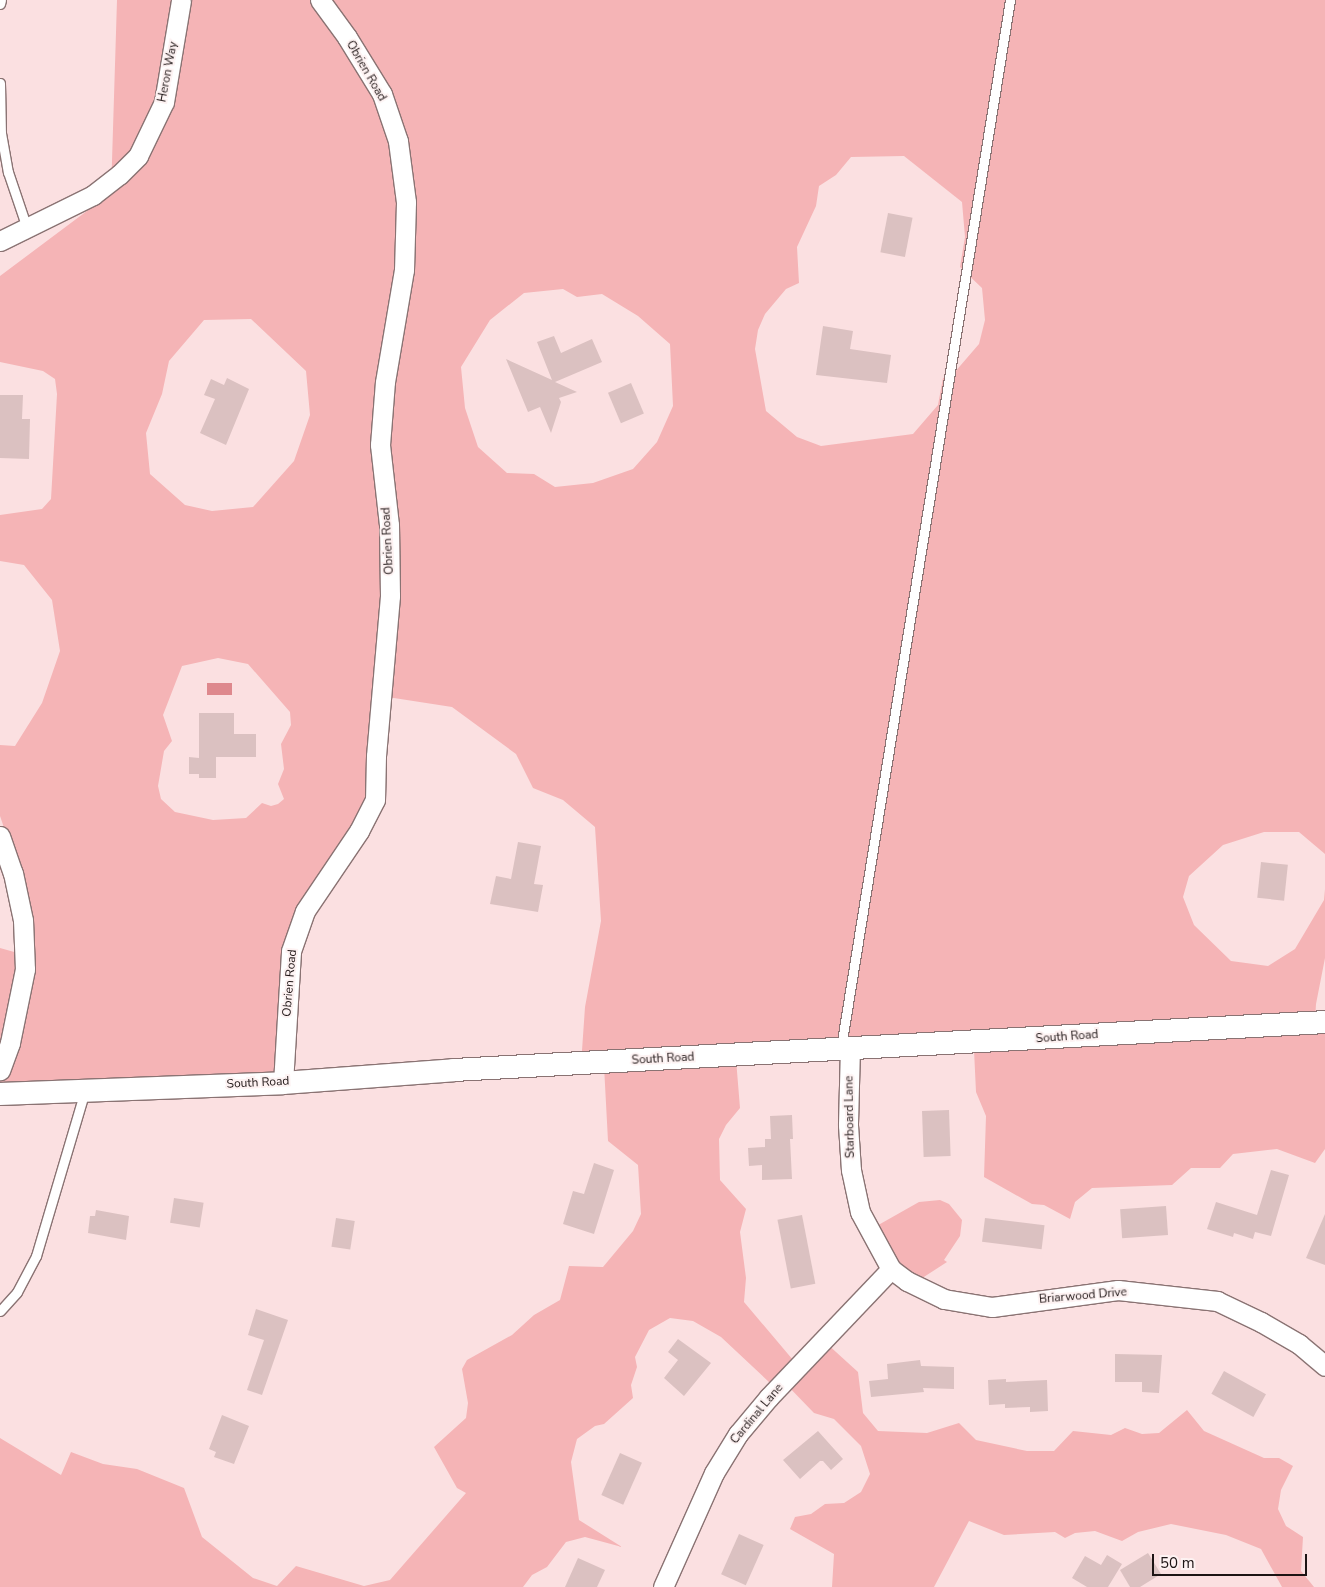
<!DOCTYPE html>
<html>
<head>
<meta charset="utf-8">
<style>
	body { margin:0 }
	#map { position:relative; width:1325px; height:1587px; overflow:hidden; background:#fbe0e1; font-family:"Nunito Sans",sans-serif }
	div>[style] { position:absolute }
	.green>* { inset:0; background:#f5b4b6 }
	.water>* { inset:0; background:#de888d; transform-origin:0 0 }
	.building>* { inset:0; background:#dbc1c1; transform-origin:0 0 }
	.roads { filter:drop-shadow(1px 0 #8a7373) drop-shadow(-1px 0 #8a7373) drop-shadow(0 1px #8a7373) drop-shadow(0 -1px #8a7373) }
	.service>* { height:9px; margin:-4.5px; padding:0 4.5px; transform-origin:4.5px; border-radius:4.5px; background:#fff }
	.minor>* { height:19px; margin:-9.5px; padding:0 9.5px; transform-origin:9.5px; border-radius:9.5px; background:#fff }
	.tertiary>* { height:22px; margin:-11px; padding:0 11px; transform-origin:11px; border-radius:11px; background:#fff }
	span { translate:-50% -50%; white-space:nowrap; text-align:center; line-height:1.15; -webkit-text-stroke:4px #fdf2f2; paint-order:stroke }
	.street-label { font-size:12px; color:#1d1414 }
	.scale { position:absolute; left:1152px; top:1554px; width:155px; height:22px; box-sizing:border-box; border:2px solid #1d1414; border-top:0; padding-left:6px; font-size:15px; line-height:18px; white-space:nowrap; color:#1d1414; -webkit-text-stroke:4px #fdf2f2; paint-order:stroke }
</style>
</head>
<body>
<div id="map">
	<div class="green">
		<i style="clip-path:polygon(evenodd,117px 0,1325px 0,1325px 854px,1299px 832px,1264px 832px,1223px 845px,1189px 876px,1183px 897px,1194px 925px,1231px 961px,1268px 966px,1295px 949px,1324px 900px,1325px 889px,1325px 958px,1316px 1004px,1315px 1021px,1325px 1028px,1325px 1149px,1315px 1163px,1277px 1149px,1233px 1154px,1220px 1168px,1191px 1168px,1172px 1185px,1092px 1188px,1075px 1202px,1070px 1219px,1044px 1205px,1032px 1204px,984px 1177px,986px 1116px,976px 1092px,974px 1050px,736px 1059px,740px 1108px,726px 1125px,719px 1139px,720px 1180px,746px 1209px,740px 1232px,746px 1278px,744px 1302px,793px 1360px,825px 1342px,858px 1372px,863px 1413px,878px 1431px,927px 1433px,959px 1423px,976px 1440px,1027px 1451px,1054px 1451px,1073px 1431px,1111px 1435px,1125px 1428px,1142px 1434px,1159px 1433px,1187px 1410px,1204px 1431px,1264px 1458px,1279px 1458px,1293px 1466px,1281px 1490px,1278px 1509px,1286px 1526px,1303px 1537px,1301px 1571px,1314px 1587px,1282px 1587px,1261px 1549px,1226px 1535px,1171px 1524px,1138px 1532px,1122px 1541px,1095px 1531px,1075px 1533px,1065px 1538px,1055px 1532px,1004px 1535px,969px 1521px,934px 1587px,832px 1587px,834px 1554px,790px 1529px,795px 1517px,811px 1514px,825px 1504px,844px 1503px,861px 1492px,870px 1474px,861px 1446px,834px 1419px,814px 1413px,783px 1381px,770px 1383px,721px 1337px,693px 1321px,670px 1318px,649px 1330px,635px 1357px,637px 1367px,631px 1385px,633px 1398px,604px 1424px,595px 1426px,577px 1439px,571px 1462px,579px 1520px,622px 1547px,585px 1537px,566px 1542px,547px 1567px,532px 1575px,523px 1587px,0 1587px,0 1438px,61px 1475px,71px 1452px,103px 1464px,137px 1469px,184px 1488px,202px 1537px,253px 1578px,277px 1586px,296px 1566px,364px 1586px,390px 1580px,466px 1493px,457px 1488px,434px 1447px,466px 1418px,468px 1403px,462px 1369px,467px 1360px,512px 1335px,534px 1315px,560px 1300px,569px 1266px,603px 1267px,633px 1231px,641px 1214px,638px 1165px,608px 1141px,604px 1066px,581px 1065px,585px 1007px,601px 921px,595px 827px,563px 800px,533px 788px,516px 754px,452px 707px,381px 696px,377px 753px,360px 818px,298px 908px,286px 1082px,0 1093px,0 948px,32px 957px,24px 886px,0 816px,0 745px,15px 746px,42px 703px,60px 651px,52px 600px,24px 565px,0 561px,0 515px,42px 509px,51px 499px,57px 394px,55px 379px,43px 371px,0 362px,0 276px,111px 193px,117px 0,904px 156px,962px 202px,965px 237px,960px 267px,982px 288px,985px 320px,979px 344px,954px 373px,943px 378px,938px 405px,913px 434px,821px 446px,797px 437px,766px 411px,755px 349px,758px 330px,765px 314px,786px 289px,799px 283px,797px 247px,816px 206px,819px 186px,836px 175px,851px 157px,904px 156px,117px 0,563px 289px,577px 297px,602px 294px,638px 316px,670px 344px,673px 406px,657px 442px,633px 469px,593px 483px,555px 487px,534px 474px,507px 473px,478px 447px,465px 408px,461px 367px,490px 320px,524px 293px,563px 289px,117px 0,251px 319px,306px 371px,310px 415px,294px 461px,253px 507px,212px 511px,185px 505px,150px 474px,146px 433px,162px 394px,169px 361px,204px 320px,251px 319px,117px 0,218px 658px,248px 664px,290px 712px,291px 725px,281px 744px,284px 769px,278px 784px,284px 799px,278px 804px,271px 806px,262px 803px,246px 818px,213px 820px,175px 812px,161px 799px,158px 786px,164px 751px,172px 741px,163px 715px,182px 666px,218px 658px)"></i>
		<i style="clip-path:polygon(940px 1200px,949px 1204px,962px 1220px,960px 1236px,944px 1260px,947px 1262px,913px 1284px,873px 1228px,919px 1202px)"></i>
	</div>
	<div class="water">
		<i style="left:207px;top:683px;width:25px;height:12px"></i>
	</div>
	<div class="building">
		<i style="left:888px;top:213px;width:25px;height:40px;rotate:11deg"></i>
		<i style="clip-path:polygon(823px 326px,853px 331px,850px 349px,891px 355px,887px 383px,816px 375px)"></i>
		<i style="clip-path:polygon(554px 336px,561px 353px,592px 339px,602px 362px,555px 382px,577px 392px,559px 398px,561px 402px,551px 433px,540px 407px,528px 412px,506px 359px,552px 380px,537px 342px)"></i>
		<i style="clip-path:polygon(227px 378px,249px 389px,226px 445px,200px 433px,215px 399px,204px 395px,211px 379px,224px 385px)"></i>
		<i style="left:631px;top:383px;width:33px;height:25px;rotate:67deg"></i>
		<i style="clip-path:polygon(0 395px,23px 395px,22px 419px,30px 419px,29px 459px,0 458px)"></i>
		<i style="clip-path:polygon(199px 713px,234px 713px,234px 734px,256px 734px,256px 757px,216px 757px,216px 778px,199px 778px,199px 774px,189px 774px,189px 757px,199px 758px)"></i>
		<i style="clip-path:polygon(518px 842px,541px 846px,534px 884px,543px 885px,538px 912px,490px 904px,496px 876px,511px 879px)"></i>
		<i style="left:1261px;top:862px;width:27px;height:36px;rotate:6deg"></i>
		<i style="left:949px;top:1110px;width:46px;height:27px;rotate:88deg"></i>
		<i style="clip-path:polygon(792px 1115px,793px 1139px,790px 1139px,792px 1179px,762px 1180px,762px 1165px,749px 1166px,748px 1148px,765px 1147px,765px 1139px,771px 1139px,770px 1116px)"></i>
		<i style="clip-path:polygon(594px 1163px,614px 1170px,594px 1234px,563px 1224px,573px 1191px,584px 1194px)"></i>
		<i style="clip-path:polygon(1271px 1170px,1289px 1175px,1271px 1236px,1255px 1232px,1253px 1239px,1234px 1233px,1233px 1237px,1207px 1229px,1216px 1202px,1257px 1215px)"></i>
		<i style="left:174px;top:1198px;width:30px;height:25px;rotate:9deg"></i>
		<i style="left:1166px;top:1206px;width:29px;height:46px;rotate:86deg"></i>
		<i style="clip-path:polygon(96px 1210px,129px 1216px,126px 1240px,88px 1233px,90px 1216px,95px 1216px)"></i>
		<i style="clip-path:polygon(1325px 1214px,1325px 1265px,1306px 1258px)"></i>
		<i style="left:802px;top:1215px;width:70px;height:25px;rotate:79deg"></i>
		<i style="left:336px;top:1218px;width:19px;height:29px;rotate:9deg"></i>
		<i style="left:985px;top:1218px;width:60px;height:24px;rotate:7deg"></i>
		<i style="clip-path:polygon(256px 1309px,288px 1320px,262px 1395px,247px 1390px,264px 1340px,248px 1335px)"></i>
		<i style="clip-path:polygon(678px 1339px,711px 1363px,684px 1396px,664px 1378px,678px 1360px,668px 1352px)"></i>
		<i style="clip-path:polygon(1115px 1354px,1162px 1355px,1159px 1393px,1142px 1392px,1142px 1382px,1115px 1382px)"></i>
		<i style="clip-path:polygon(920px 1360px,921px 1366px,954px 1367px,954px 1389px,923px 1388px,924px 1392px,871px 1397px,869px 1381px,888px 1379px,887px 1364px)"></i>
		<i style="left:1224px;top:1371px;width:48px;height:26px;rotate:29deg"></i>
		<i style="clip-path:polygon(1006px 1379px,1006px 1382px,1047px 1380px,1048px 1411px,1030px 1412px,1030px 1407px,1005px 1408px,1005px 1404px,989px 1405px,988px 1380px)"></i>
		<i style="clip-path:polygon(222px 1415px,249px 1426px,234px 1464px,214px 1457px,216px 1452px,209px 1449px)"></i>
		<i style="clip-path:polygon(818px 1431px,843px 1459px,831px 1470px,823px 1461px,820px 1461px,800px 1479px,783px 1460px)"></i>
		<i style="left:620px;top:1453px;width:24px;height:46px;rotate:24deg"></i>
		<i style="left:739px;top:1534px;width:27px;height:44px;rotate:24deg"></i>
		<i style="clip-path:polygon(1148px 1553px,1161px 1574px,1140px 1587px,1130px 1587px,1120px 1570px)"></i>
		<i style="clip-path:polygon(1107px 1555px,1122px 1564px,1108px 1587px,1087px 1587px,1072px 1578px,1085px 1556px,1101px 1565px)"></i>
		<i style="clip-path:polygon(578px 1558px,605px 1570px,597px 1587px,565px 1587px)"></i>
	</div>
	<div class="roads">
		<div class="service">
			<i style="left:0;top:4px;width:4px;rotate:-76deg"></i>
			<i style="left:0;top:83px;width:50px;rotate:88.9deg"></i>
			<i style="left:1px;top:133px;width:40px;rotate:80deg"></i>
			<i style="left:8px;top:172px;width:59px;rotate:71.3deg"></i>
			<i style="left:841px;top:1047px;width:1061px;rotate:-80.83deg"></i>
			<i style="left:0;top:1311px;width:25px;rotate:-48deg"></i>
			<i style="left:17px;top:1292px;width:41px;rotate:-62.2deg"></i>
			<i style="left:36px;top:1256px;width:172px;rotate:-73.5deg"></i>
		</div>
		<div class="minor">
			<i style="left:0;top:241px;width:104px;rotate:-26.3deg"></i>
			<i style="left:93px;top:195px;width:33px;rotate:-38deg"></i>
			<i style="left:119px;top:175px;width:27px;rotate:-45deg"></i>
			<i style="left:138px;top:156px;width:60px;rotate:-64.3deg"></i>
			<i style="left:164px;top:102px;width:103px;rotate:-80.5deg"></i>
			<i style="left:0;top:836px;width:39px;rotate:71deg"></i>
			<i style="left:13px;top:873px;width:48px;rotate:78deg"></i>
			<i style="left:23px;top:920px;width:49px;rotate:87.7deg"></i>
			<i style="left:25px;top:969px;width:76px;rotate:101.5deg"></i>
			<i style="left:10px;top:1043px;width:29px;rotate:110deg"></i>
			<i style="left:850px;top:1047px;width:78px;rotate:91.5deg"></i>
			<i style="left:848px;top:1125px;width:45px;rotate:86.2deg"></i>
			<i style="left:851px;top:1170px;width:43px;rotate:77.9deg"></i>
			<i style="left:860px;top:1212px;width:65px;rotate:61.5deg"></i>
			<i style="left:891px;top:1269px;width:20px;rotate:37deg"></i>
			<i style="left:907px;top:1281px;width:41px;rotate:25.9deg"></i>
			<i style="left:944px;top:1299px;width:49px;rotate:9.5deg"></i>
			<i style="left:992px;top:1307px;width:127px;rotate:-7.7deg"></i>
			<i style="left:1118px;top:1290px;width:100px;rotate:6.3deg"></i>
			<i style="left:1217px;top:1301px;width:49px;rotate:25.5deg"></i>
			<i style="left:1261px;top:1322px;width:44px;rotate:30.1deg"></i>
			<i style="left:1299px;top:1344px;width:34px;rotate:40deg"></i>
			<i style="left:283px;top:1083px;width:132px;rotate:-86.5deg"></i>
			<i style="left:291px;top:951px;width:42px;rotate:-70.7deg"></i>
			<i style="left:305px;top:911px;width:97px;rotate:-56deg"></i>
			<i style="left:359px;top:831px;width:35px;rotate:-63deg"></i>
			<i style="left:375px;top:800px;width:44px;rotate:-88.7deg"></i>
			<i style="left:376px;top:756px;width:161px;rotate:-85deg"></i>
			<i style="left:390px;top:596px;width:71px;rotate:-90.8deg"></i>
			<i style="left:389px;top:525px;width:81px;rotate:-96.4deg"></i>
			<i style="left:380px;top:445px;width:63px;rotate:-85.5deg"></i>
			<i style="left:385px;top:382px;width:114px;rotate:-80.4deg"></i>
			<i style="left:404px;top:270px;width:68px;rotate:-88.3deg"></i>
			<i style="left:406px;top:202px;width:62px;rotate:-97.5deg"></i>
			<i style="left:398px;top:141px;width:50px;rotate:-108.8deg"></i>
			<i style="left:382px;top:94px;width:67px;rotate:-121.6deg"></i>
			<i style="left:347px;top:37px;width:46px;rotate:-126.1deg"></i>
			<i style="left:663px;top:1587px;width:125px;rotate:-65.9deg"></i>
			<i style="left:714px;top:1473px;width:46px;rotate:-58.4deg"></i>
			<i style="left:738px;top:1434px;width:48px;rotate:-50deg"></i>
			<i style="left:769px;top:1397px;width:177px;rotate:-46.4deg"></i>
		</div>
		<div class="tertiary">
			<i style="left:0;top:1094px;width:283px;rotate:-2.2deg"></i>
			<i style="left:283px;top:1083px;width:171px;rotate:-4.3deg"></i>
			<i style="left:454px;top:1070px;width:872px;rotate:-3.15deg"></i>
		</div>
	</div>
	<div class="street-label">
		<span style="left:366px;top:71px;rotate:60deg">Obrien Road</span>
		<span style="left:168px;top:72px;rotate:-79deg">Heron Way</span>
		<span style="left:388px;top:541px;rotate:-93deg">Obrien Road</span>
		<span style="left:290px;top:983px;rotate:-85deg">Obrien Road</span>
		<span style="left:1067px;top:1037px;rotate:-4deg">South Road</span>
		<span style="left:663px;top:1059px;rotate:-3deg">South Road</span>
		<span style="left:258px;top:1083px;rotate:-3deg">South Road</span>
		<span style="left:850px;top:1117px;rotate:-91deg">Starboard Lane</span>
		<span style="left:1083px;top:1296px;rotate:-5deg">Briarwood Drive</span>
		<span style="left:757px;top:1414px;rotate:-50deg">Cardinal Lane</span>
	</div>
	<div class="scale">50 m</div>
</div>
</body>
</html>
